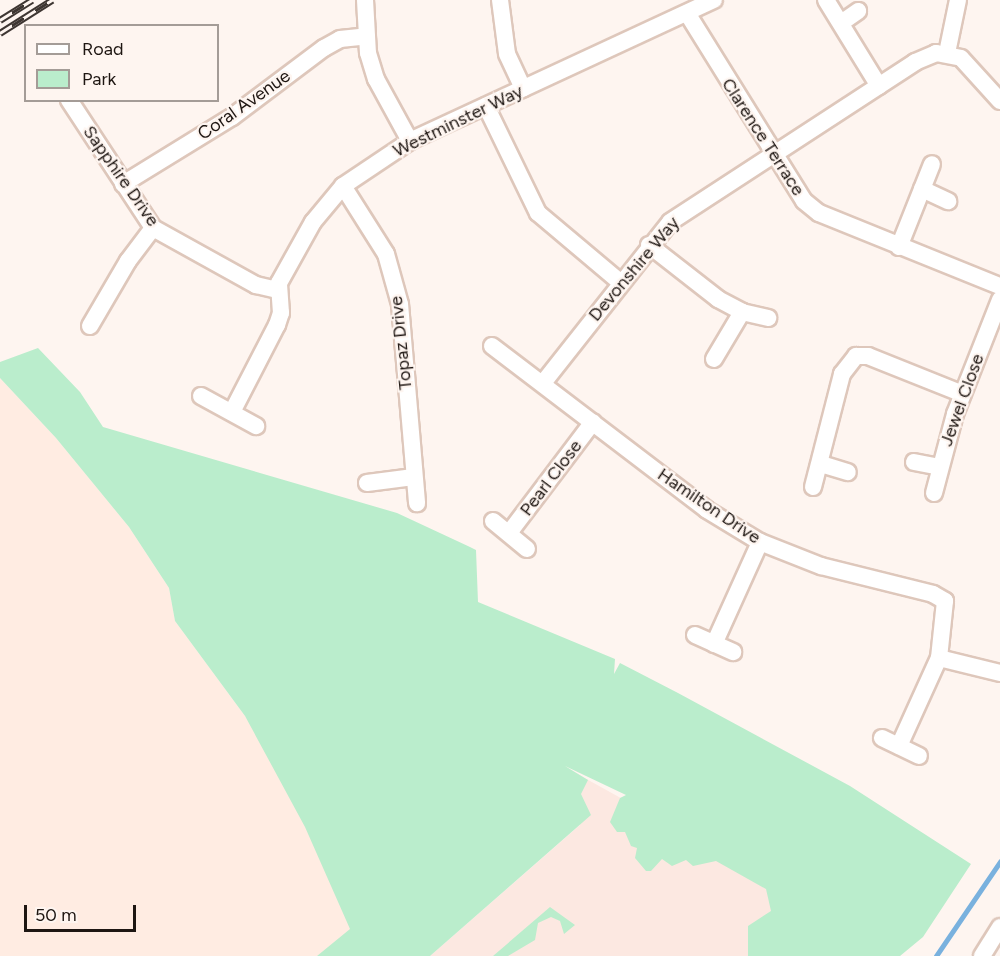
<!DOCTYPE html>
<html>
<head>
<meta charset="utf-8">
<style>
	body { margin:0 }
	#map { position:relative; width:1000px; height:956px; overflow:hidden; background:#fef5f0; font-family:Figtree,sans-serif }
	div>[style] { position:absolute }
	.built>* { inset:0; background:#ffece2 }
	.education>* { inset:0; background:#fce8e1 }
	.green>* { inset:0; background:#baedcc }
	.stream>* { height:4.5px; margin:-2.25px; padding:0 2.25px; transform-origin:2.25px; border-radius:2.25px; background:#79b1de }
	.roads { filter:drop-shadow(2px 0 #dec7bb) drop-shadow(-2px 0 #dec7bb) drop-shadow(0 2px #dec7bb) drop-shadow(0 -2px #dec7bb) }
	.street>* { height:16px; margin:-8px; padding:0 8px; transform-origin:8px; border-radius:8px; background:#fff }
	.rail>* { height:7px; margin-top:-3.5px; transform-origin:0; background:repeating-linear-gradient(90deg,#fef5f0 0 14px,#3e3632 0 28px); box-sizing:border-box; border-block:2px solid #3e3632 }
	span { translate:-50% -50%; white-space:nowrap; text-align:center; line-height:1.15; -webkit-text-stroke:4.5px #fef5f0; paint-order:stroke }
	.street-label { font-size:18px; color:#1e1612 }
	.legend { position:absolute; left:24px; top:24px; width:195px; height:78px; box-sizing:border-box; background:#fef5f0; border:2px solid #a49c97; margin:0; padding:8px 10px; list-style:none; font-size:18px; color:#1e1612 }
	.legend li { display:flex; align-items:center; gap:12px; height:30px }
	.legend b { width:30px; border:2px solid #a49c97 }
	.scale { position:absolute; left:24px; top:905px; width:112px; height:27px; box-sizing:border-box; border:3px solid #1e1612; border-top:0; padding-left:8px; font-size:18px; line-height:21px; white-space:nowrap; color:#1e1612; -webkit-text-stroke:4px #fef5f0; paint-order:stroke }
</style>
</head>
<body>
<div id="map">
	<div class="built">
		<i style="clip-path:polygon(0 378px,56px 438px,129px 527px,169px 588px,175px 621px,388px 910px,332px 956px,0 956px)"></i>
	</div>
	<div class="education">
		<i style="clip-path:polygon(563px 766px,747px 868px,900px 956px,430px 956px,580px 825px)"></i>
	</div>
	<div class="green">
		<i style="clip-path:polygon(38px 348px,80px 392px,103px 427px,397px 513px,470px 547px,476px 550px,478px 602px,615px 659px,614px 674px,620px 663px,678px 693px,850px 786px,971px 864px,923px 937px,900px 956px,748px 956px,748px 926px,771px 911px,766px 889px,716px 861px,693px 866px,686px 860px,672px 866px,662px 859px,651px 871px,646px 871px,635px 858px,637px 848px,631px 846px,625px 832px,617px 832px,610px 822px,620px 798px,626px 795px,565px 766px,588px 780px,581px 794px,591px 815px,430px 956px,317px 956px,350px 929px,305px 827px,245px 716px,175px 621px,169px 588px,129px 527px,56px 438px,0 378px,0 362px)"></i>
		<i style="clip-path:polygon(550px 907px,575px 925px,564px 934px,560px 921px,551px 917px,538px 923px,535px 940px,508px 956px,493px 956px)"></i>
	</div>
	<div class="stream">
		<i style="left:936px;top:956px;width:114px;rotate:-55.8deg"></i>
	</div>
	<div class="roads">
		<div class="street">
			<i style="left:365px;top:0;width:53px;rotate:86.8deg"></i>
			<i style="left:368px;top:53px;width:27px;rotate:73deg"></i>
			<i style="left:376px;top:79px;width:71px;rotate:61.3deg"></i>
			<i style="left:500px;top:0;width:54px;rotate:82.6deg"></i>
			<i style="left:507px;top:54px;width:38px;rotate:65deg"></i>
			<i style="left:826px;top:0;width:101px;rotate:58.4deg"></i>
			<i style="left:687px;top:13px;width:221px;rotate:58.1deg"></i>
			<i style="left:804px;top:201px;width:19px;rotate:39deg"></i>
			<i style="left:819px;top:213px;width:195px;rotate:22deg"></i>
			<i style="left:841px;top:23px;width:21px;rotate:-35deg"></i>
			<i style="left:947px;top:53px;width:54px;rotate:-78.3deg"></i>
			<i style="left:69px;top:100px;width:153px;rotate:56.7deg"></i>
			<i style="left:153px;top:228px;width:118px;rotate:29deg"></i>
			<i style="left:256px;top:285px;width:22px;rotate:13deg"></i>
			<i style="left:486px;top:106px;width:119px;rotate:64.1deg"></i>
			<i style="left:538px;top:213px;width:107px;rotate:40.1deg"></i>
			<i style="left:123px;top:184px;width:128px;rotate:-31.6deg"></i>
			<i style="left:232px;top:117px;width:115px;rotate:-36.9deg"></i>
			<i style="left:324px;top:48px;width:18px;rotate:-29deg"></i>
			<i style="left:340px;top:39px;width:27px;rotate:-6deg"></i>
			<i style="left:343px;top:186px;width:80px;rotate:57.7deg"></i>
			<i style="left:386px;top:254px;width:52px;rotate:74.4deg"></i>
			<i style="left:400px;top:304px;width:200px;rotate:85.1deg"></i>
			<i style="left:922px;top:189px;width:29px;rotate:25deg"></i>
			<i style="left:649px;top:245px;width:88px;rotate:38deg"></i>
			<i style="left:718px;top:299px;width:27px;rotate:28deg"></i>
			<i style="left:742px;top:312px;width:27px;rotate:13deg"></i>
			<i style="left:899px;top:247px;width:89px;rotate:-68.3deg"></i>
			<i style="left:90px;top:326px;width:75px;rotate:-59.7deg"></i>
			<i style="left:128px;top:261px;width:41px;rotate:-52.9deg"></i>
			<i style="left:492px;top:346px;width:270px;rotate:37.3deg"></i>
			<i style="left:707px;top:510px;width:62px;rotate:31.1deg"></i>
			<i style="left:760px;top:542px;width:66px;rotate:21.5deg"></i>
			<i style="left:821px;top:566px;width:115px;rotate:14deg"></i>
			<i style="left:933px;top:594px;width:14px;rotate:30deg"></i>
			<i style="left:945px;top:601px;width:57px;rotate:96deg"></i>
			<i style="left:939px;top:658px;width:63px;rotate:13.8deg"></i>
			<i style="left:714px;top:359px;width:55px;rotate:-59.2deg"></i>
			<i style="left:543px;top:383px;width:205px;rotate:-51.7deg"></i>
			<i style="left:670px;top:222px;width:293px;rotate:-33.1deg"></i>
			<i style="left:915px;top:62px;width:23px;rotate:-23deg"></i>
			<i style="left:936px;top:53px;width:25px;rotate:11deg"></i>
			<i style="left:961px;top:58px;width:58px;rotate:47.8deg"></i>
			<i style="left:201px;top:396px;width:63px;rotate:28.6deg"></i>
			<i style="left:232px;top:412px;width:98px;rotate:-62.7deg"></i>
			<i style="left:277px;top:325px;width:13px;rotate:-72deg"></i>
			<i style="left:281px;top:313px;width:30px;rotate:-94deg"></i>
			<i style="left:279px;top:283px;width:70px;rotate:-60.9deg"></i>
			<i style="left:313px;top:222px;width:47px;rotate:-50.2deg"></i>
			<i style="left:343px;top:186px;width:81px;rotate:-33.9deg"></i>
			<i style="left:410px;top:141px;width:335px;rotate:-24.9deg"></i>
			<i style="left:914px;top:462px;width:25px;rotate:11deg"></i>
			<i style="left:821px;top:464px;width:28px;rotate:17deg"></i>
			<i style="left:367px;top:483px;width:47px;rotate:-7.3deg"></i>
			<i style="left:813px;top:487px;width:117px;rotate:-75.6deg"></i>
			<i style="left:842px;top:374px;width:23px;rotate:-52deg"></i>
			<i style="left:856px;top:356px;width:12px"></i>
			<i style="left:868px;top:356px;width:102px;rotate:21.8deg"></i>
			<i style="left:934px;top:493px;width:82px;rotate:-75.1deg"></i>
			<i style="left:955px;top:414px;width:123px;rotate:-68.5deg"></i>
			<i style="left:493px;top:521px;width:44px;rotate:39.5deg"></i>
			<i style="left:509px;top:533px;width:139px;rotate:-52.9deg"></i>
			<i style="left:695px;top:635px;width:42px;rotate:24.1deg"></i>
			<i style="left:714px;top:644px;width:112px;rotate:-65.7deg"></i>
			<i style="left:882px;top:738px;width:41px;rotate:25.9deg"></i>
			<i style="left:899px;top:746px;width:97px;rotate:-65.6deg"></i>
			<i style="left:982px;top:956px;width:34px;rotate:-58deg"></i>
		</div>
	</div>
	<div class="rail">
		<i style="left:0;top:20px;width:38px;rotate:-32deg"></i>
		<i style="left:0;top:33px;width:62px;rotate:-32.4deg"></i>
	</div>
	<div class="street-label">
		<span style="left:244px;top:105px;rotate:-35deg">Coral Avenue</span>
		<span style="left:458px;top:121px;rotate:-26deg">Westminster Way</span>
		<span style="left:763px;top:137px;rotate:57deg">Clarence Terrace</span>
		<span style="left:121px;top:176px;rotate:55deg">Sapphire Drive</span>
		<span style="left:634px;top:269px;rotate:-50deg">Devonshire Way</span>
		<span style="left:401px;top:343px;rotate:-96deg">Topaz Drive</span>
		<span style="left:962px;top:400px;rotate:-70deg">Jewel Close</span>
		<span style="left:551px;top:478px;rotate:-53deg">Pearl Close</span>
		<span style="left:709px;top:506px;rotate:34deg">Hamilton Drive</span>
	</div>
	<ul class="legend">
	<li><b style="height:8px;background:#fff"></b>Road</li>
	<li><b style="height:16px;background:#baedcc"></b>Park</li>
	</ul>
	<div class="scale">50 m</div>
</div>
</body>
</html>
